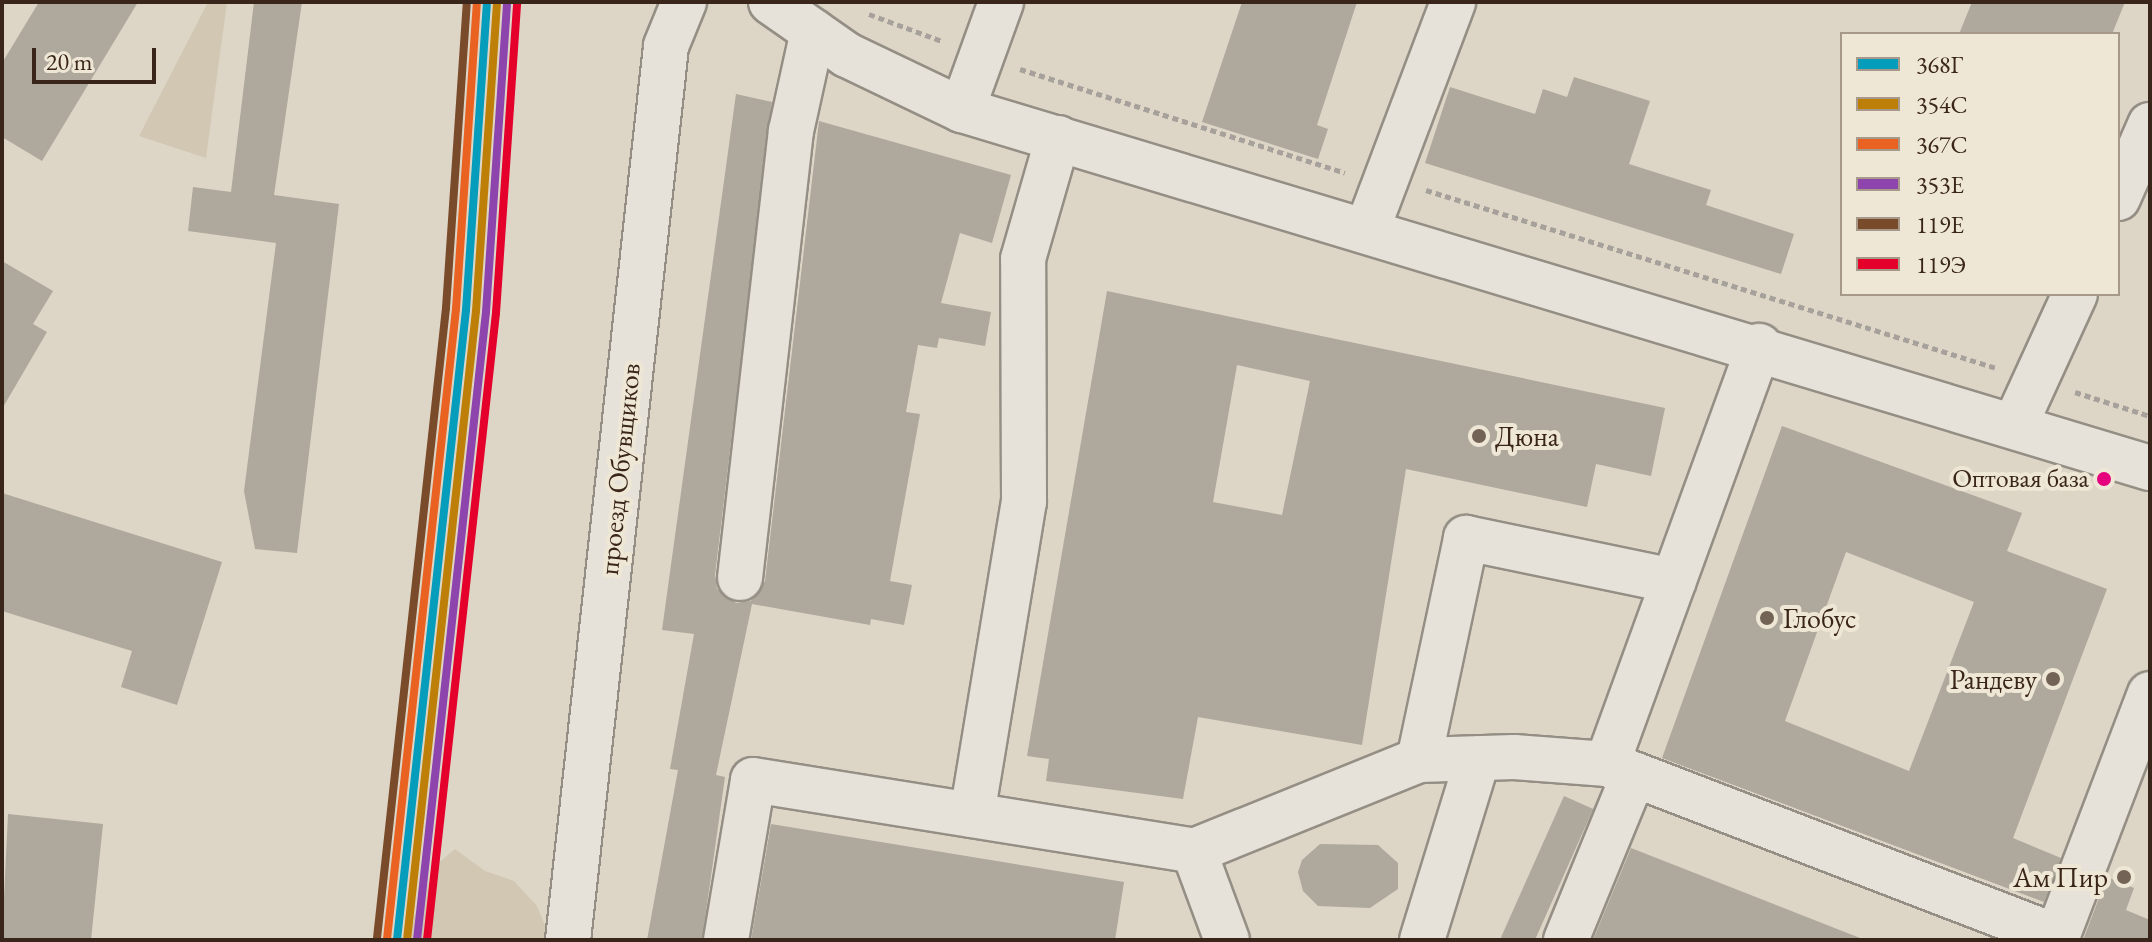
<!DOCTYPE html>
<html>
<head>
<meta charset="utf-8">
<style>
	body { margin:0 }
	#map { position:relative; width:2152px; height:942px; overflow:hidden; background:#ddd6c7; font-family:"EB Garamond",serif }
	div>[style] { position:absolute }
	.green>* { inset:0; background:#d2c7b3 }
	.building>* { inset:0; background:#aea89d; transform-origin:0 0 }
	.path>* { height:5px; margin-top:-2.5px; transform-origin:0; background:repeating-linear-gradient(90deg,#a7a19b 0 6px,transparent 0 10px) }
	.roads { filter:drop-shadow(2px 0 #948e84) drop-shadow(-2px 0 #948e84) drop-shadow(0 2px #948e84) drop-shadow(0 -2px #948e84) }
	.minor>* { height:44px; margin:-22px; padding:0 22px; transform-origin:22px; border-radius:22px; background:#e6e2da }
	.rail-1>* { height:8px; margin:-4px; padding:0 4px; transform-origin:4px; border-radius:4px; background:#069cbc }
	.rail-2>* { height:8px; margin:-4px; padding:0 4px; transform-origin:4px; border-radius:4px; background:#be7f08 }
	.rail-3>* { height:8px; margin:-4px; padding:0 4px; transform-origin:4px; border-radius:4px; background:#e96222 }
	.rail-4>* { height:8px; margin:-4px; padding:0 4px; transform-origin:4px; border-radius:4px; background:#8e44ad }
	.rail-5>* { height:8px; margin:-4px; padding:0 4px; transform-origin:4px; border-radius:4px; background:#7a4b2a }
	.rail-6>* { height:8px; margin:-4px; padding:0 4px; transform-origin:4px; border-radius:4px; background:#e4002b }
	.dots>* { width:22px; height:22px; translate:-50% -50%; box-sizing:border-box; border:4px solid #efe7d5; border-radius:50% }
	span { translate:-50% -50%; white-space:nowrap; text-align:center; line-height:1.15; -webkit-text-stroke:8px #efe7d5; paint-order:stroke }
	.bus-label { font-size:26px; color:#392519 }
	.right { translate:-100% -50%; text-align:right }
	.poi-label { font-size:28px; color:#392519 }
	.left { translate:0 -50%; text-align:left }
	.street-label { font-size:28px; color:#392519 }
	.frame { position:absolute; inset:0; border:4px solid #392519; pointer-events:none }
	.legend { position:absolute; left:1840px; top:32px; width:280px; height:264px; box-sizing:border-box; background:#efe7d5; border:2px solid #a6998a; margin:0; padding:10px 14px; list-style:none; font-size:24px; color:#392519 }
	.legend li { display:flex; align-items:center; gap:16px; height:40px }
	.legend b { width:40px; border:2px solid #a6998a }
	.scale { position:absolute; left:32px; top:48px; width:124px; height:36px; box-sizing:border-box; border:4px solid #392519; border-top:0; padding-left:10px; font-size:24px; line-height:28px; white-space:nowrap; color:#392519; -webkit-text-stroke:6px #efe7d5; paint-order:stroke }
</style>
</head>
<body>
<div id="map">
	<div class="green">
		<i style="clip-path:polygon(208px 2px,227px 2px,206px 158px,139px 136px)"></i>
		<i style="clip-path:polygon(455px 849px,485px 871px,514px 881px,537px 906px,551px 940px,412px 940px,410px 926px,436px 865px)"></i>
	</div>
	<div class="building">
		<i style="clip-path:polygon(39px 2px,138px 2px,42px 161px,2px 137px,2px 63px)"></i>
		<i style="clip-path:polygon(254px 2px,302px 2px,274px 195px,339px 204px,297px 553px,255px 549px,244px 491px,276px 243px,188px 231px,193px 187px,231px 192px)"></i>
		<i style="clip-path:polygon(1242px 2px,1357px 2px,1317px 125px,1328px 129px,1318px 159px,1202px 122px)"></i>
		<i style="clip-path:polygon(1972px 2px,2125px 2px,2112px 34px,1959px 34px)"></i>
		<i style="clip-path:polygon(1574px 77px,1650px 101px,1629px 164px,1711px 190px,1706px 205px,1794px 234px,1781px 274px,1425px 163px,1450px 87px,1535px 114px,1543px 89px,1567px 97px)"></i>
		<i style="clip-path:polygon(736px 94px,772px 102px,715px 575px,717px 589px,736px 603px,751px 601px,765px 581px,819px 121px,1011px 175px,992px 243px,960px 233px,941px 303px,991px 312px,985px 346px,939px 338px,937px 348px,918px 345px,906px 412px,920px 414px,890px 581px,912px 585px,904px 625px,871px 619px,870px 625px,752px 604px,716px 775px,725px 777px,702px 940px,647px 940px,678px 770px,670px 769px,694px 634px,662px 630px)"></i>
		<i style="clip-path:polygon(2px 261px,53px 291px,33px 324px,47px 332px,2px 409px)"></i>
		<i style="clip-path:polygon(evenodd,1107px 291px,1665px 408px,1651px 476px,1596px 464px,1587px 507px,1406px 469px,1362px 745px,1198px 717px,1183px 799px,1046px 781px,1049px 759px,1027px 756px,1107px 291px,1237px 365px,1310px 381px,1282px 515px,1213px 502px,1237px 365px)"></i>
		<i style="clip-path:polygon(evenodd,1782px 426px,2022px 513px,2007px 551px,2107px 589px,2013px 838px,2061px 858px,2044px 902px,1662px 758px,1782px 426px,1846px 552px,1974px 602px,1909px 771px,1785px 721px,1846px 552px)"></i>
		<i style="clip-path:polygon(2px 493px,222px 562px,177px 705px,121px 687px,132px 651px,2px 611px)"></i>
		<i style="left:1564px;top:796px;width:32px;height:155px;rotate:24deg"></i>
		<i style="clip-path:polygon(8px 814px,103px 824px,91px 940px,2px 940px)"></i>
		<i style="clip-path:polygon(771px 824px,1124px 882px,1115px 940px,751px 940px)"></i>
		<i style="clip-path:polygon(1320px 844px,1378px 845px,1398px 863px,1398px 889px,1370px 908px,1318px 906px,1303px 891px,1298px 872px,1302px 860px)"></i>
		<i style="clip-path:polygon(1631px 848px,1860px 938px,1859px 940px,1593px 940px)"></i>
		<i style="clip-path:polygon(2107px 877px,2134px 888px,2126px 910px,2150px 920px,2150px 940px,2083px 940px)"></i>
	</div>
	<div class="path">
		<i style="left:869px;top:14px;width:78px;rotate:20.3deg"></i>
		<i style="left:1020px;top:69px;width:341px;rotate:17.7deg"></i>
		<i style="left:1426px;top:190px;width:597px;rotate:17.34deg"></i>
		<i style="left:2075px;top:392px;width:79px;rotate:17.7deg"></i>
	</div>
	<div class="roads">
		<div class="minor">
			<i style="left:771px;top:2px;width:93px;rotate:34.9deg"></i>
			<i style="left:847px;top:55px;width:127px;rotate:25.6deg"></i>
			<i style="left:962px;top:110px;width:1241px;rotate:16.77deg"></i>
			<i style="left:962px;top:110px;width:115px;rotate:-70.1deg"></i>
			<i style="left:2118px;top:198px;width:80px;rotate:-66.3deg"></i>
			<i style="left:1367px;top:230px;width:244px;rotate:-69.3deg"></i>
			<i style="left:2015px;top:425px;width:144px;rotate:-65.4deg"></i>
			<i style="left:740px;top:578px;width:450px;rotate:-83.5deg"></i>
			<i style="left:791px;top:131px;width:102px;rotate:-77.6deg"></i>
			<i style="left:1419px;top:760px;width:227px;rotate:-78deg"></i>
			<i style="left:1466px;top:538px;width:212px;rotate:11.7deg"></i>
			<i style="left:1607px;top:764px;width:445px;rotate:-70deg"></i>
			<i style="left:972px;top:815px;width:317px;rotate:-80.6deg"></i>
			<i style="left:1024px;top:502px;width:243px;rotate:-90.2deg"></i>
			<i style="left:1023px;top:259px;width:126px;rotate:-73.9deg"></i>
			<i style="left:1194px;top:851px;width:95px;rotate:69.7deg"></i>
			<i style="left:568px;top:940px;width:899px;rotate:-83.74deg"></i>
			<i style="left:666px;top:46px;width:48px;rotate:-67.8deg"></i>
			<i style="left:726px;top:940px;width:162px;rotate:-80.4deg"></i>
			<i style="left:753px;top:780px;width:447px;rotate:9.1deg"></i>
			<i style="left:1194px;top:851px;width:243px;rotate:-22deg"></i>
			<i style="left:1419px;top:760px;width:95px;rotate:-1.8deg"></i>
			<i style="left:1514px;top:757px;width:93px;rotate:4.3deg"></i>
			<i style="left:1607px;top:764px;width:482px;rotate:21deg"></i>
			<i style="left:2057px;top:937px;width:260px;rotate:-69.1deg"></i>
			<i style="left:1422px;top:940px;width:190px;rotate:-72.9deg"></i>
			<i style="left:1566px;top:940px;width:179px;rotate:-67.7deg"></i>
		</div>
	</div>
	<div class="rail-1">
		<i style="left:397px;top:940px;width:634px;rotate:-83.75deg"></i>
		<i style="left:466px;top:310px;width:309px;rotate:-86.1deg"></i>
	</div>
	<div class="rail-2">
		<i style="left:407px;top:940px;width:633px;rotate:-83.74deg"></i>
		<i style="left:476px;top:311px;width:309px;rotate:-86.1deg"></i>
	</div>
	<div class="rail-3">
		<i style="left:387px;top:939px;width:634px;rotate:-83.75deg"></i>
		<i style="left:456px;top:309px;width:308px;rotate:-86.1deg"></i>
	</div>
	<div class="rail-4">
		<i style="left:417px;top:940px;width:632px;rotate:-83.73deg"></i>
		<i style="left:486px;top:312px;width:310px;rotate:-86.1deg"></i>
	</div>
	<div class="rail-5">
		<i style="left:377px;top:938px;width:634px;rotate:-83.75deg"></i>
		<i style="left:446px;top:308px;width:307px;rotate:-86.1deg"></i>
	</div>
	<div class="rail-6">
		<i style="left:427px;top:940px;width:631px;rotate:-83.72deg"></i>
		<i style="left:496px;top:313px;width:310px;rotate:-86.1deg"></i>
	</div>
	<div class="dots">
		<i style="left:1479px;top:436px;background:#726356"></i>
		<i style="left:2104px;top:479px;background:#e5007d"></i>
		<i style="left:1767px;top:618px;background:#726356"></i>
		<i style="left:2053px;top:679px;background:#726356"></i>
		<i style="left:2124px;top:877px;background:#726356"></i>
	</div>
	<div class="bus-label">
		<span class="right" style="left:2089px;top:479px">Оптовая база</span>
	</div>
	<div class="poi-label">
		<span class="left" style="left:1495px;top:436px">Дюна</span>
		<span class="left" style="left:1783px;top:618px">Глобус</span>
		<span class="right" style="left:2037px;top:679px">Рандеву</span>
		<span class="right" style="left:2108px;top:877px">Ам Пир</span>
	</div>
	<div class="street-label">
		<span style="left:619px;top:469px;rotate:-84deg">проезд Обувщиков</span>
	</div>
	<div class="frame"></div>
	<ul class="legend">
	<li><b style="height:10px;background:#069cbc"></b>368Г</li>
	<li><b style="height:10px;background:#be7f08"></b>354С</li>
	<li><b style="height:10px;background:#e96222"></b>367С</li>
	<li><b style="height:10px;background:#8e44ad"></b>353Е</li>
	<li><b style="height:10px;background:#7a4b2a"></b>119Е</li>
	<li><b style="height:10px;background:#e4002b"></b>119Э</li>
	</ul>
	<div class="scale">20 m</div>
</div>
</body>
</html>
